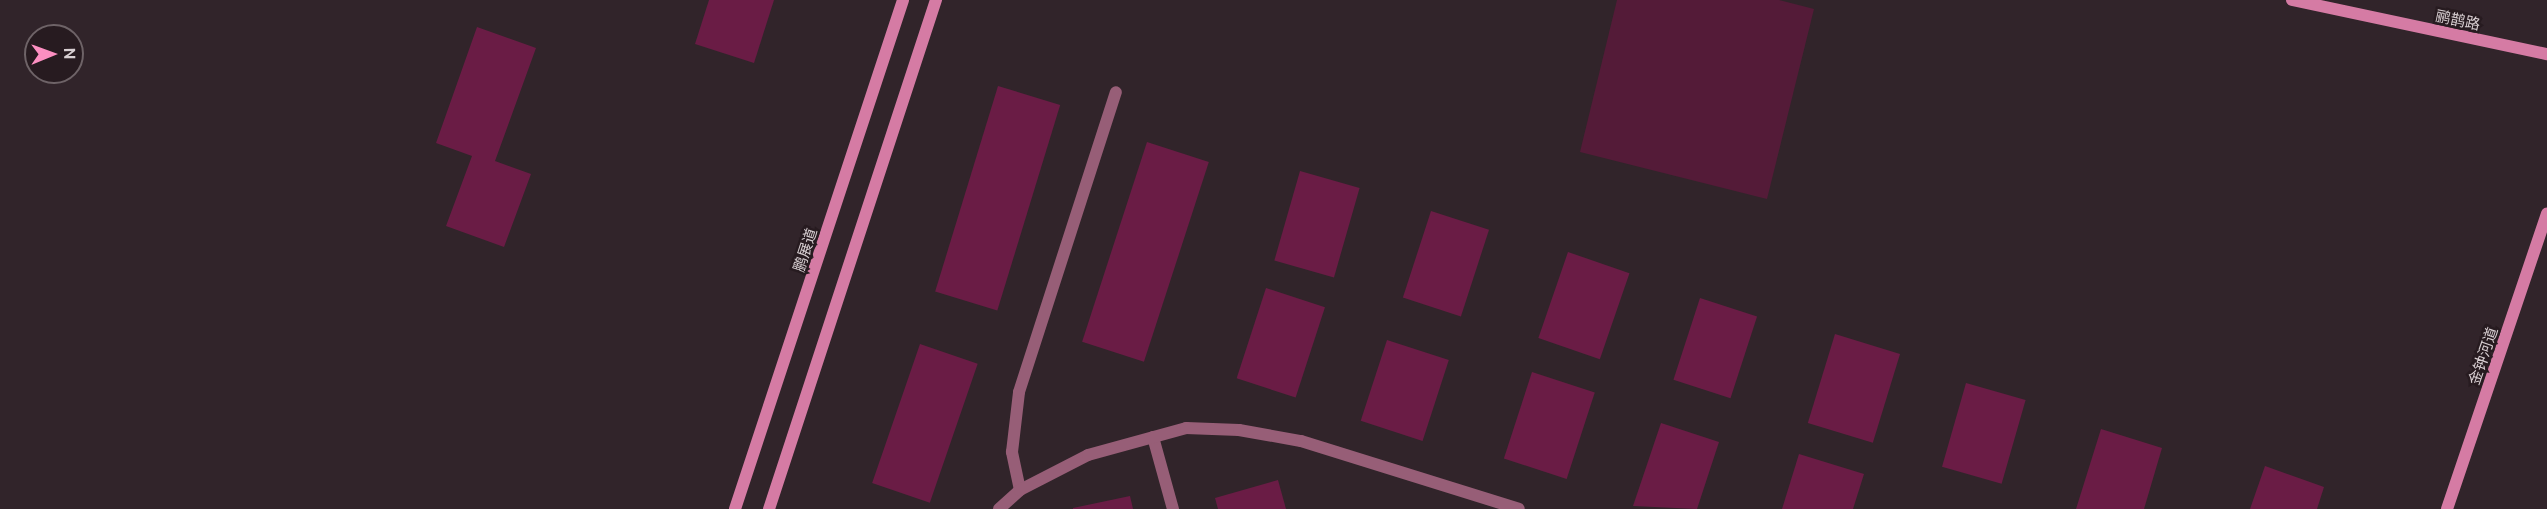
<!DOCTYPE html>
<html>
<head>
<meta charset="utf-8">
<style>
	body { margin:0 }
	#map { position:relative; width:2547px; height:509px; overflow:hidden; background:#31242a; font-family:Ubuntu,"Noto Sans SC",sans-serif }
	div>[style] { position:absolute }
	.green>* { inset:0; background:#541b38 }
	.building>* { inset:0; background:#6a1c45; transform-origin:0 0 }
	.lane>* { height:12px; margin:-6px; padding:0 6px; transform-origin:6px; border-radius:6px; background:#975e77 }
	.secondary>* { height:12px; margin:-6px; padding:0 6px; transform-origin:6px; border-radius:6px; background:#d57ba4 }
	span { translate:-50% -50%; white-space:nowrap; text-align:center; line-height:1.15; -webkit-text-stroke:5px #271b20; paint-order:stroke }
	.street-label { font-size:15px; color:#d8cfd2 }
	.north { position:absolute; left:24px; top:24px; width:60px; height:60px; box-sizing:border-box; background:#271b20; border:2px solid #6e6367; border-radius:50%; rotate:89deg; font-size:16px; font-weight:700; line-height:24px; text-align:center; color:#d8cfd2 }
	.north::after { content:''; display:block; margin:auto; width:21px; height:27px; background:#fc8fc1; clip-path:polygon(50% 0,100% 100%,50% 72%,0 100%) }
</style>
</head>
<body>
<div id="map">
	<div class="green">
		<i style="clip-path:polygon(1617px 0,1779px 0,1814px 9px,1767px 199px,1580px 152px)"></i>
	</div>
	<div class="building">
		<i style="clip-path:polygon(709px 0,774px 0,754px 63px,695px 44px)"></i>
		<i style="clip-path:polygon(477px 27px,536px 48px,495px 161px,531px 174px,504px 247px,446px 226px,472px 156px,436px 143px)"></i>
		<i style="left:998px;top:86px;width:65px;height:215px;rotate:17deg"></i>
		<i style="left:1147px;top:142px;width:65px;height:210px;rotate:18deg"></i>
		<i style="left:1300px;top:171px;width:62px;height:93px;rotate:16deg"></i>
		<i style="left:1431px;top:211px;width:61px;height:91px;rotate:18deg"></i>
		<i style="left:1568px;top:252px;width:65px;height:91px;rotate:19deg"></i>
		<i style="left:1266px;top:288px;width:62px;height:95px;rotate:18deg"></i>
		<i style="left:1700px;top:298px;width:60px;height:86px;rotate:18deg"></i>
		<i style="left:1835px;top:334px;width:68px;height:93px;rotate:17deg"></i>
		<i style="left:1387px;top:340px;width:65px;height:85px;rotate:18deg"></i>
		<i style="left:920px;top:344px;width:61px;height:147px;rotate:19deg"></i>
		<i style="left:1532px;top:372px;width:66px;height:91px;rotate:18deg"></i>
		<i style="left:1966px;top:383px;width:62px;height:87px;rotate:16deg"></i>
		<i style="clip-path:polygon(1661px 423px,1719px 442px,1697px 509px,1633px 506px)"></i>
		<i style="clip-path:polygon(2101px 429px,2162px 448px,2144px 509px,2076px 509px)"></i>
		<i style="clip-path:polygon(1799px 454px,1864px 474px,1853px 509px,1782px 509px)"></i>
		<i style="clip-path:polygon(2265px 466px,2324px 487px,2317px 509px,2250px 509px)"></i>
		<i style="clip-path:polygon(1278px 480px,1286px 509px,1218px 509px,1215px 498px)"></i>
		<i style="clip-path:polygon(1130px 496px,1133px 509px,1073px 509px,1073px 508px)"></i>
	</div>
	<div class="lane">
		<i style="left:1153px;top:437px;width:75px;rotate:74.5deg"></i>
		<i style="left:1020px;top:490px;width:39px;rotate:-102deg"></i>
		<i style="left:1012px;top:452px;width:60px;rotate:-83.3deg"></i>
		<i style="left:1019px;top:392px;width:315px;rotate:-72.1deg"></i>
		<i style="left:999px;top:509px;width:28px;rotate:-42deg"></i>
		<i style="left:1020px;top:490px;width:76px;rotate:-27.2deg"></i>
		<i style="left:1088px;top:455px;width:102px;rotate:-15.4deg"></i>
		<i style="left:1186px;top:428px;width:53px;rotate:2.2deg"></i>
		<i style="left:1239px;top:430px;width:63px;rotate:10.1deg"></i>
		<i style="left:1301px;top:441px;width:228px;rotate:17.3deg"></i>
	</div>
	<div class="secondary">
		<i style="left:2292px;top:0;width:261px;rotate:12deg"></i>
		<i style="left:735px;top:509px;width:536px;rotate:-71.73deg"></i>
		<i style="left:769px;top:509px;width:536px;rotate:-71.84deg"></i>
		<i style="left:2447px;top:509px;width:312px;rotate:-71.3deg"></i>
	</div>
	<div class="street-label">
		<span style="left:2458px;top:20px;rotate:12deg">鹂鹊路</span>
		<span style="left:805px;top:250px;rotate:-72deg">鹏展道</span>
		<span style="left:2483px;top:356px;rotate:-71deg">金钟河道</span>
	</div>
	<div class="north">N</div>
</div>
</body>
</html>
